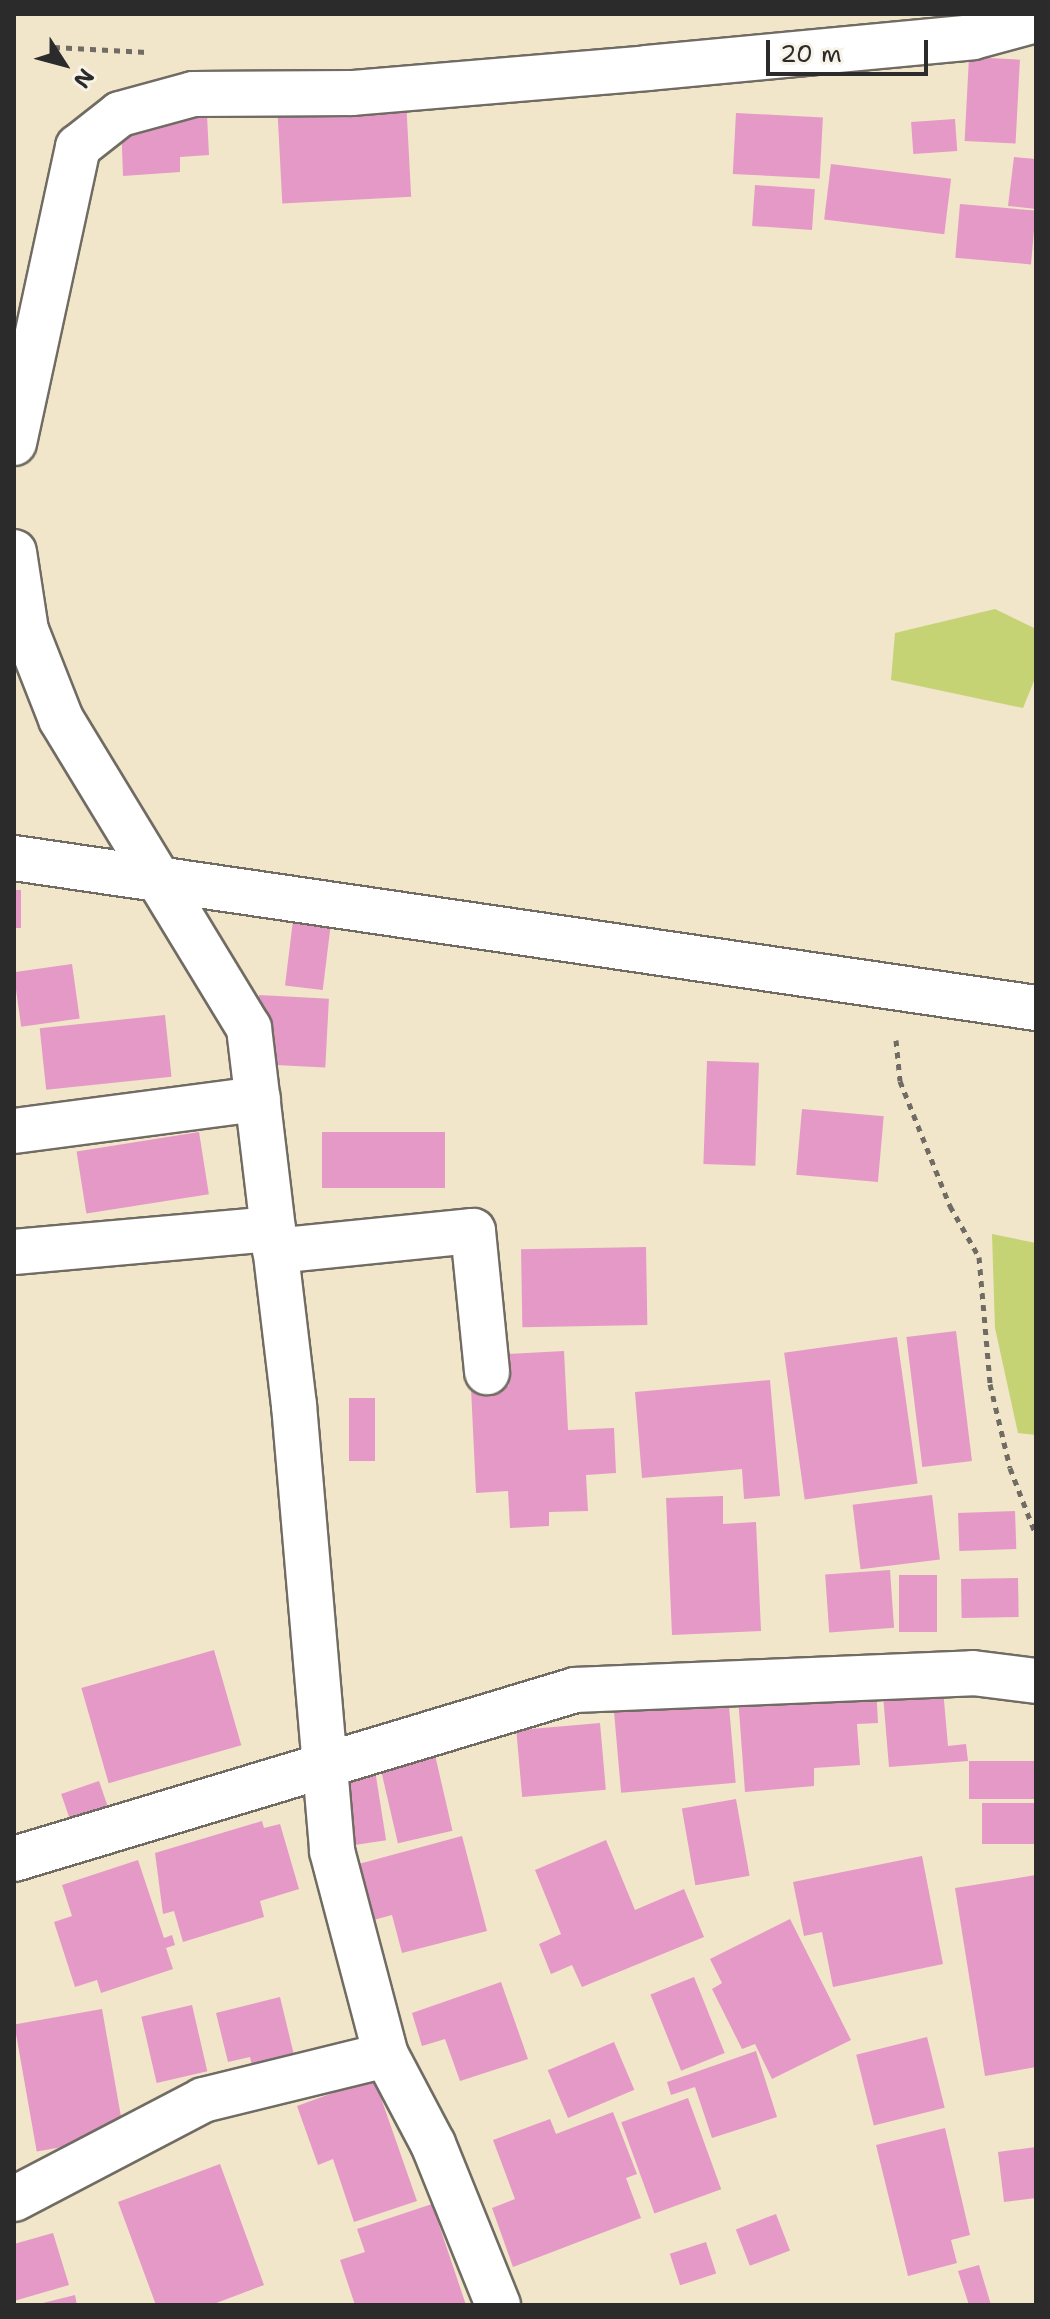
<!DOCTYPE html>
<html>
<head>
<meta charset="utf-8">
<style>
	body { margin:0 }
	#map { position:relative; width:1050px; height:2319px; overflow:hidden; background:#f1e5ca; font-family:"Shantell Sans",sans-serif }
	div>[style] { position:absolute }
	.green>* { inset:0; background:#c5d375 }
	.building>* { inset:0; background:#e599c7; transform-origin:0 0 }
	.path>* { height:5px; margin-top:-2.5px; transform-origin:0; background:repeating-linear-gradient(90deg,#706c63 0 6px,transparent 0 12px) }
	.roads { filter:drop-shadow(2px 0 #706c63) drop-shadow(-2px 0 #706c63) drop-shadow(0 2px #706c63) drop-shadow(0 -2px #706c63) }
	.minor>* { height:44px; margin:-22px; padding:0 22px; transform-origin:22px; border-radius:22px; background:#fff }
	span { translate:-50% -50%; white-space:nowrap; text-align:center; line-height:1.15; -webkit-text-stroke:7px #f7f3e8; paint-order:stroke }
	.frame { position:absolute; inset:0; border:16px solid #2b2b2b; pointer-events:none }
	.north { position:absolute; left:24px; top:24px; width:80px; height:80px; -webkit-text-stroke:6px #f7f3e8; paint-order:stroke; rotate:126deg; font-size:22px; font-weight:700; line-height:32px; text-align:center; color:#2b2b2b }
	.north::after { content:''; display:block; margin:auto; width:28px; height:36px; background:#2b2b2b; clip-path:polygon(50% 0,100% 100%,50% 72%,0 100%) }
	.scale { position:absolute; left:766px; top:40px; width:162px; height:36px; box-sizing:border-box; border:4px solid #2b2b2b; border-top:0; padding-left:10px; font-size:24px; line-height:28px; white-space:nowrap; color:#2b2b2b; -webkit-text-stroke:6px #f7f3e8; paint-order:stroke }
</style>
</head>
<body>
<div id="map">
	<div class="green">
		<i style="clip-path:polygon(995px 609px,1036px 629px,1036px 676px,1023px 708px,891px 680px,895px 633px)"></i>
		<i style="clip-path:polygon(992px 1234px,1036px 1243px,1036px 1435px,1018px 1433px,995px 1328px)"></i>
	</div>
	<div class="building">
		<i style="left:969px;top:57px;width:51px;height:84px;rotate:3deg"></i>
		<i style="left:406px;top:99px;width:98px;height:129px;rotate:87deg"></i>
		<i style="left:736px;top:113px;width:87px;height:61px;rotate:3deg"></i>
		<i style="clip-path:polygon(207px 115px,209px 155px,180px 157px,180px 172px,123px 176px,121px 120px)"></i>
		<i style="left:955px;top:119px;width:32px;height:44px;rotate:86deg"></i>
		<i style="clip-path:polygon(1014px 157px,1036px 159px,1036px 209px,1008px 206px)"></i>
		<i style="left:831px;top:164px;width:121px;height:56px;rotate:7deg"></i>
		<i style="left:755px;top:185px;width:60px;height:41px;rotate:4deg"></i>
		<i style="left:960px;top:204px;width:76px;height:54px;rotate:5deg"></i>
		<i style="left:14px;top:890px;width:7px;height:38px"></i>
		<i style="left:295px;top:904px;width:38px;height:82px;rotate:7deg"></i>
		<i style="left:72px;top:964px;width:55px;height:59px;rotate:82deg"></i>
		<i style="left:259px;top:995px;width:70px;height:69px;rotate:3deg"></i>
		<i style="left:165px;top:1015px;width:62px;height:126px;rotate:84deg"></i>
		<i style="left:707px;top:1061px;width:52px;height:103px;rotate:2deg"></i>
		<i style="left:802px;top:1109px;width:82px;height:66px;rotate:5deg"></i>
		<i style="left:199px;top:1132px;width:63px;height:124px;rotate:81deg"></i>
		<i style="left:445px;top:1132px;width:56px;height:123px;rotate:90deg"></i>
		<i style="left:646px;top:1247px;width:78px;height:125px;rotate:89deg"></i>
		<i style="left:956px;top:1331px;width:131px;height:50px;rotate:83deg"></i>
		<i style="left:897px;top:1337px;width:148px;height:114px;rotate:82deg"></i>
		<i style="clip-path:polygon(564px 1351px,568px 1430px,614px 1428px,616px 1473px,586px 1475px,588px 1511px,549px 1512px,549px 1526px,510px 1528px,508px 1491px,476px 1493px,471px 1388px,509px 1386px,507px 1354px)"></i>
		<i style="clip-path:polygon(770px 1380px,780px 1496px,744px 1499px,742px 1469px,642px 1478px,635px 1392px)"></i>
		<i style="left:349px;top:1398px;width:26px;height:63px"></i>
		<i style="left:932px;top:1495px;width:65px;height:80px;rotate:83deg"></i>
		<i style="clip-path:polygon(723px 1496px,723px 1524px,756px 1522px,761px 1631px,672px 1635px,666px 1498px)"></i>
		<i style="left:1015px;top:1511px;width:38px;height:57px;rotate:88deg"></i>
		<i style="left:890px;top:1570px;width:58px;height:65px;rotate:86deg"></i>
		<i style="left:899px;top:1575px;width:38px;height:57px"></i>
		<i style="left:1018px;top:1578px;width:39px;height:57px;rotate:89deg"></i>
		<i style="left:214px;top:1650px;width:99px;height:138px;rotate:74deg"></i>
		<i style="clip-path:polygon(876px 1686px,878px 1723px,857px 1724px,860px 1765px,814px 1768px,814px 1786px,745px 1792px,738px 1697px)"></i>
		<i style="clip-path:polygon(943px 1689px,948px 1746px,966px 1744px,968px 1761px,889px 1767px,883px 1695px)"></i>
		<i style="left:728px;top:1695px;width:88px;height:115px;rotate:85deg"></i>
		<i style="left:600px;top:1723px;width:67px;height:84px;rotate:85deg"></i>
		<i style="left:432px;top:1742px;width:91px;height:56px;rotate:77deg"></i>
		<i style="left:1036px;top:1761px;width:38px;height:67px;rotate:90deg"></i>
		<i style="left:375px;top:1770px;width:71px;height:35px;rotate:81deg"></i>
		<i style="left:99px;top:1781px;width:34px;height:40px;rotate:71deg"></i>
		<i style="left:736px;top:1799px;width:78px;height:55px;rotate:80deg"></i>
		<i style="left:1036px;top:1803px;width:41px;height:54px;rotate:90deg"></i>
		<i style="clip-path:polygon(262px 1821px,264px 1828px,280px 1824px,299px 1889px,260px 1901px,264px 1917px,183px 1942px,174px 1911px,163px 1914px,155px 1853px)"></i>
		<i style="clip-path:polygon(462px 1836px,487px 1931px,402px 1953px,392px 1915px,370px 1921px,355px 1865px)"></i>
		<i style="clip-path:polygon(606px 1840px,635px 1910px,684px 1889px,704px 1937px,582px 1987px,572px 1965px,551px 1974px,539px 1944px,561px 1934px,535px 1870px)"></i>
		<i style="clip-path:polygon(922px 1856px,943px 1964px,833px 1987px,822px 1932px,804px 1936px,793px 1882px)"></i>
		<i style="clip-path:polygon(138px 1860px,164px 1938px,172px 1935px,175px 1945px,166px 1948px,173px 1969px,101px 1993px,97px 1980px,75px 1987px,54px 1922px,72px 1916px,62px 1885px)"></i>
		<i style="clip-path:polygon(1036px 1875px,1036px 2067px,985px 2076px,955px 1888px)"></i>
		<i style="clip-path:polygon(790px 1919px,851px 2040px,772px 2079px,755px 2044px,742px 2049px,712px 1989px,722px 1983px,710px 1959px)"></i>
		<i style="left:694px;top:1977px;width:82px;height:47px;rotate:68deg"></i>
		<i style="clip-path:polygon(501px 1982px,528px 2059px,460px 2081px,445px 2039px,422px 2046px,412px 2013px)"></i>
		<i style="clip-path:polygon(280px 1997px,300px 2080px,258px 2090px,250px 2057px,228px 2062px,216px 2013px)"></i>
		<i style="left:192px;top:2005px;width:68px;height:52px;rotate:77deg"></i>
		<i style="left:102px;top:2009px;width:129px;height:89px;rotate:80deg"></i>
		<i style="left:927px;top:2037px;width:73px;height:73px;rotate:76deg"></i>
		<i style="left:614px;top:2042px;width:52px;height:72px;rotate:67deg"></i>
		<i style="clip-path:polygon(756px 2051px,777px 2117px,712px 2138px,695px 2087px,671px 2095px,667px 2082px)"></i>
		<i style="clip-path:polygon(374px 2078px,417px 2201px,354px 2222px,333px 2159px,318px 2165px,297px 2106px)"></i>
		<i style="left:688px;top:2098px;width:97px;height:71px;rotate:70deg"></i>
		<i style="clip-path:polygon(613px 2112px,637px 2174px,626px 2178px,641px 2218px,513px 2267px,492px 2208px,515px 2199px,493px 2140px,550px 2119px,556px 2134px)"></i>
		<i style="clip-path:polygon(945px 2128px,970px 2235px,951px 2240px,957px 2263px,908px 2276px,876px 2145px)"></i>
		<i style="clip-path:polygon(1036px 2147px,1036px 2198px,1004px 2202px,998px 2152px)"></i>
		<i style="clip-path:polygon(220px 2164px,264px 2285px,211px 2305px,156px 2305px,118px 2202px)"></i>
		<i style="clip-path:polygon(432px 2204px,466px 2305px,355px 2305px,340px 2260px,365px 2252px,357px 2229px)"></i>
		<i style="left:776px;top:2214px;width:39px;height:43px;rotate:69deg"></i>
		<i style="clip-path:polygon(53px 2233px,69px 2285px,14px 2301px,14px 2244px)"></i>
		<i style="left:706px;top:2242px;width:33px;height:38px;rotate:72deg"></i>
		<i style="clip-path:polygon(979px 2265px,991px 2305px,969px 2305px,958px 2271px)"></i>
		<i style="clip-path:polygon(75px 2295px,77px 2305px,39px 2305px,39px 2304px)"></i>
	</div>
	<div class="path">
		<i style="left:54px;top:47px;width:93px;rotate:3.1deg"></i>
		<i style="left:896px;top:1040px;width:41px;rotate:84.4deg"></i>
		<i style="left:900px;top:1081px;width:135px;rotate:68.2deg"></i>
		<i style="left:950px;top:1206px;width:59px;rotate:60.4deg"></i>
		<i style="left:979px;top:1257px;width:127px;rotate:85deg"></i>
		<i style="left:990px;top:1384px;width:86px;rotate:76.6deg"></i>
		<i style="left:1010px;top:1468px;width:72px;rotate:68.8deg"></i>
	</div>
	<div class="roads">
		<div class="minor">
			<i style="left:14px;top:443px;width:303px;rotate:-77.8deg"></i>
			<i style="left:78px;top:147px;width:53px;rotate:-38.2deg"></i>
			<i style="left:120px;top:114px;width:76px;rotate:-15.3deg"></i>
			<i style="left:193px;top:94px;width:159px;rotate:-0.4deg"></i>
			<i style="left:352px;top:93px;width:296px;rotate:-4.8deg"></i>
			<i style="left:647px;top:68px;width:327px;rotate:-5.4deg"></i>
			<i style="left:973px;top:37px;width:65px;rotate:-15.1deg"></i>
			<i style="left:14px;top:552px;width:79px;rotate:81.3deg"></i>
			<i style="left:26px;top:630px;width:96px;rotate:68.5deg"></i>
			<i style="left:61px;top:719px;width:362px;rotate:58.7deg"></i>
			<i style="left:249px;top:1028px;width:380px;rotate:83.2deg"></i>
			<i style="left:294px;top:1405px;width:448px;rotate:85.1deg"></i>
			<i style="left:332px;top:1851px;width:211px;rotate:75.2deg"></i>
			<i style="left:386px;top:2055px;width:101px;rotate:62.2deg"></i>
			<i style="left:433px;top:2144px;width:174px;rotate:68deg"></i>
			<i style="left:14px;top:858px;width:1033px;rotate:8.35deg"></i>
			<i style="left:14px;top:1131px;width:246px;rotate:-7.5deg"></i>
			<i style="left:275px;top:1251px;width:199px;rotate:-5.8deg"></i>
			<i style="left:473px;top:1231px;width:142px;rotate:84.3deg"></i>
			<i style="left:14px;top:1252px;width:260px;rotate:-5.1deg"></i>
			<i style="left:14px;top:1859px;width:586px;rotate:-16.76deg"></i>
			<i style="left:575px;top:1690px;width:398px;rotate:-2.4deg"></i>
			<i style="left:973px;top:1673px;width:64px;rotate:7.2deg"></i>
			<i style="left:14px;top:2199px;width:213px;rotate:-27.6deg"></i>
			<i style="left:203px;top:2100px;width:188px;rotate:-13.8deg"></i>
		</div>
	</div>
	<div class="frame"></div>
	<div class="north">N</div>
	<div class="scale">20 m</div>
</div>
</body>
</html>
